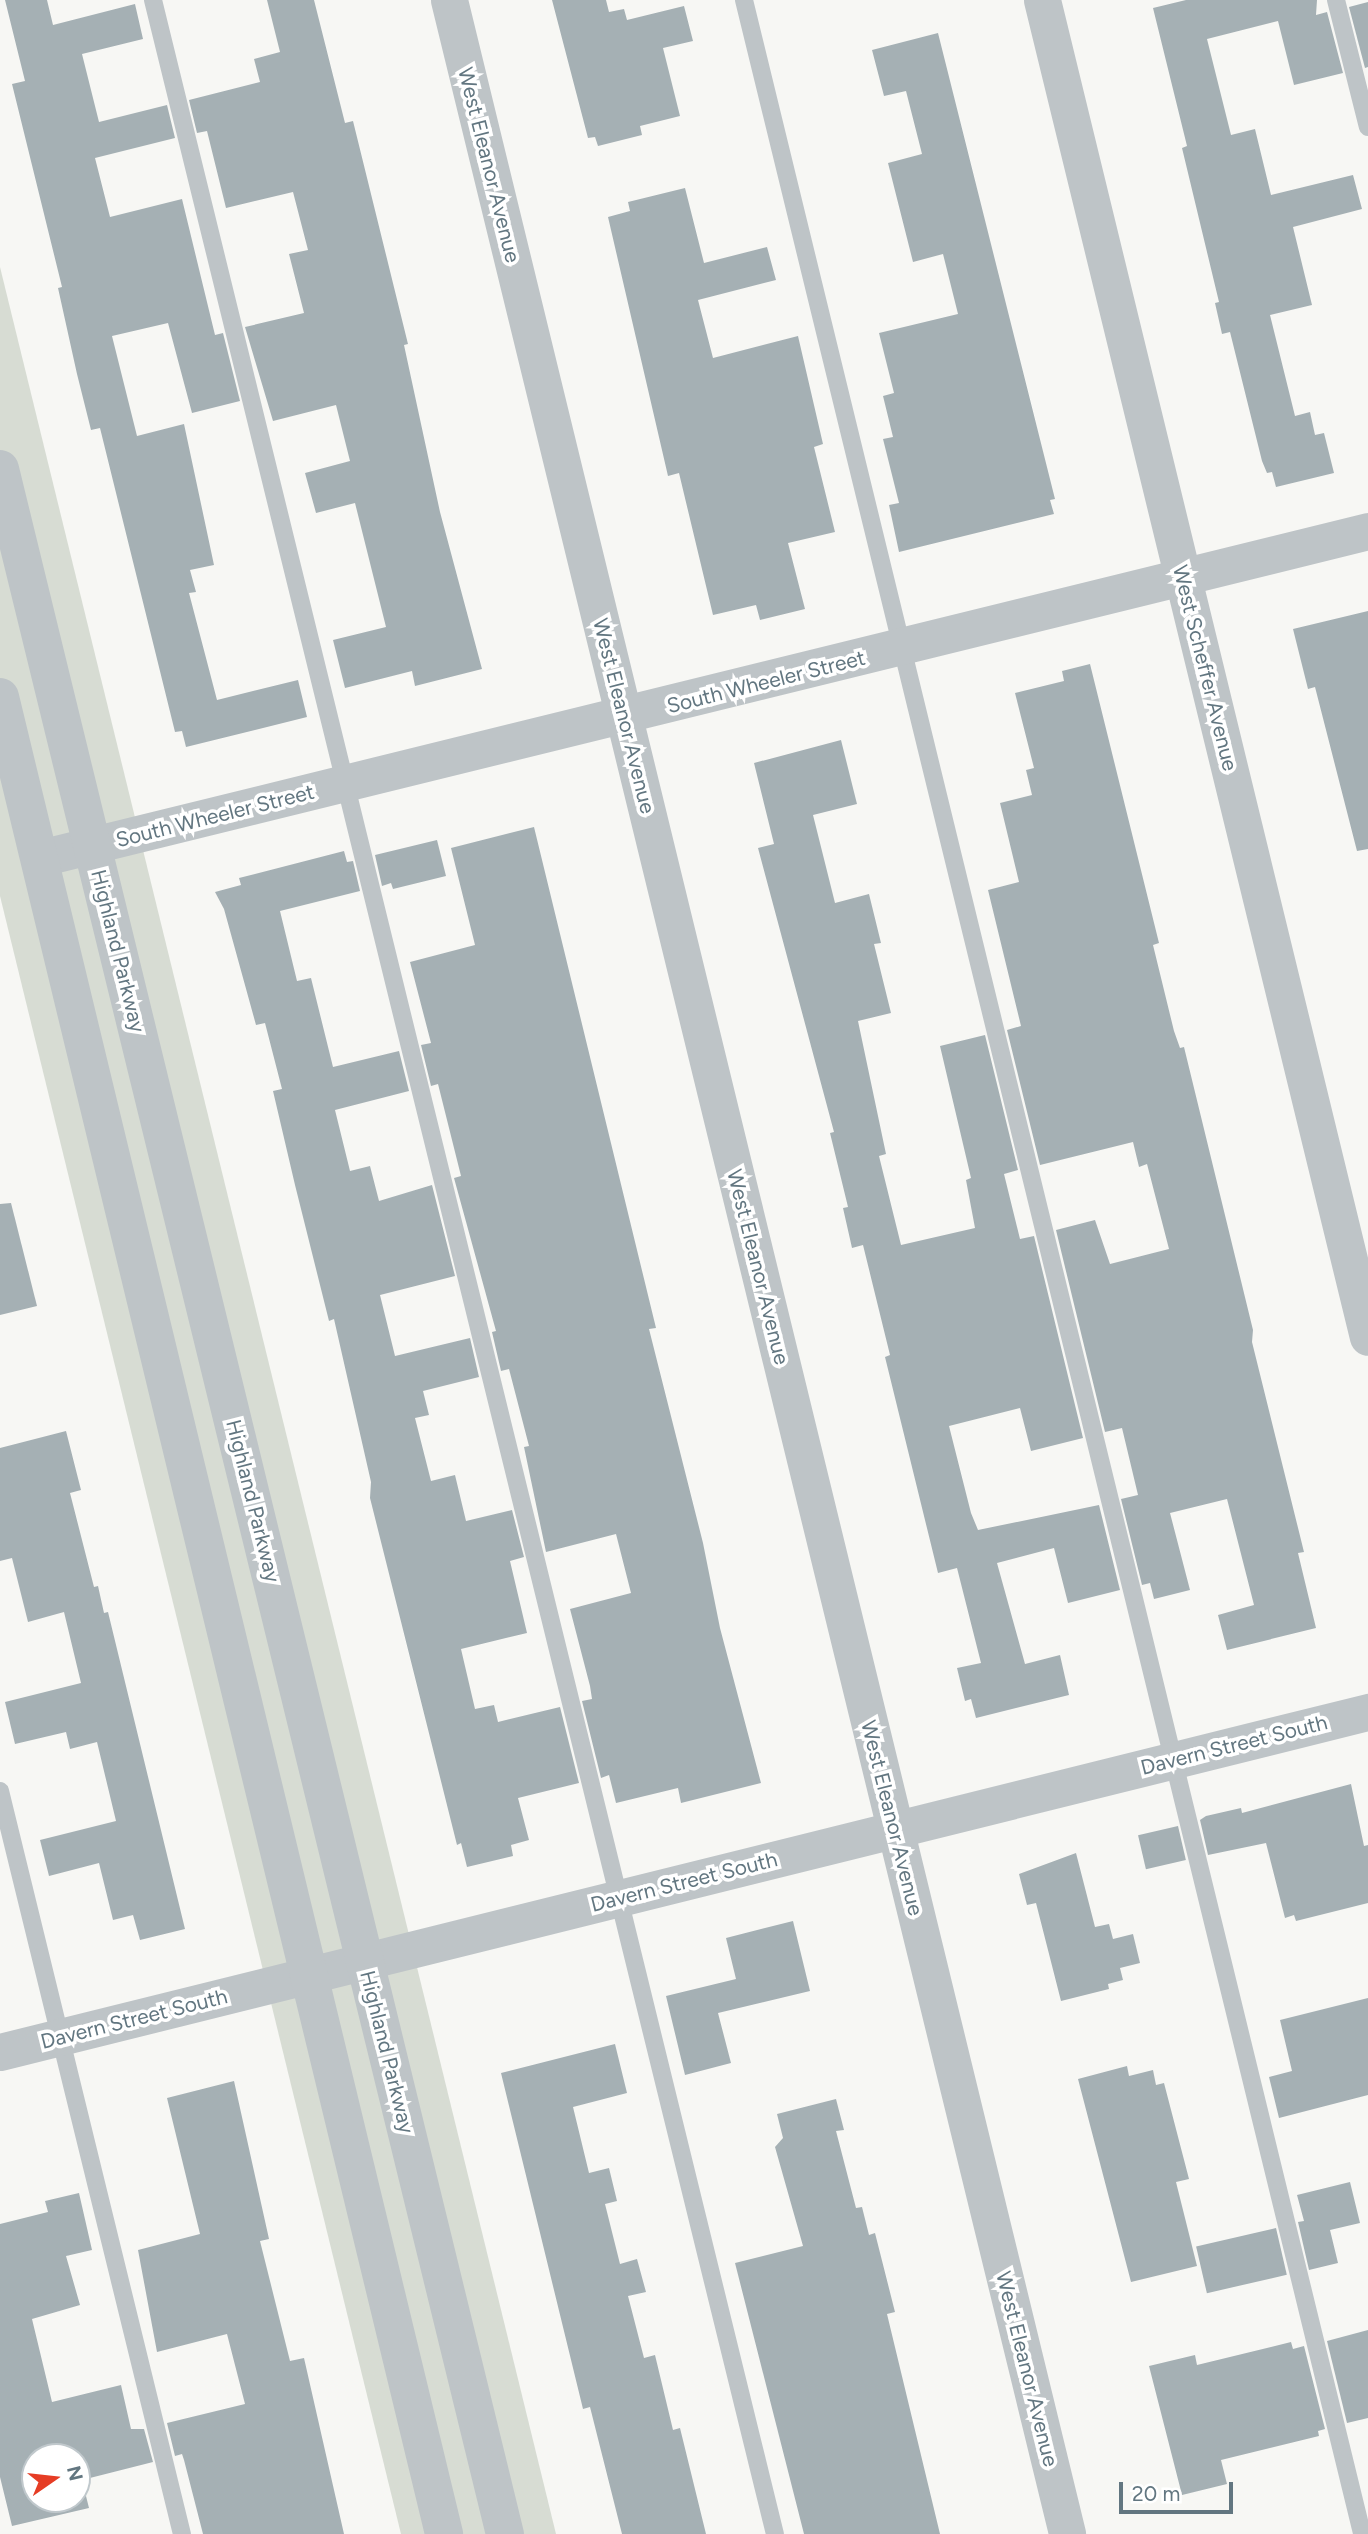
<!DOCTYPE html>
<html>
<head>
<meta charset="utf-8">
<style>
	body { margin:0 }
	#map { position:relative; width:1368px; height:2534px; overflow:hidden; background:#f7f7f4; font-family:Figtree,sans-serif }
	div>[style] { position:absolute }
	.green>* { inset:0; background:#d7dcd3 }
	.building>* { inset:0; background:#a5b0b4; transform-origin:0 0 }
	.service>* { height:18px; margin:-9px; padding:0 9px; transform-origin:9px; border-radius:9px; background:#bec4c7 }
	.minor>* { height:37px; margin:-18.5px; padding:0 18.5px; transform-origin:18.5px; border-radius:18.5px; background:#bec4c7 }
	.tertiary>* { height:38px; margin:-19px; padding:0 19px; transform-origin:19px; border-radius:19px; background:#bec4c7 }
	span { translate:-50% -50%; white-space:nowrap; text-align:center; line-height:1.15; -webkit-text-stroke:7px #fff; paint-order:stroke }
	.street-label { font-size:21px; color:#627680 }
	.north { position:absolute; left:21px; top:2443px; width:70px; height:70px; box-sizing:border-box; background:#fff; border:2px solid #c0c8cc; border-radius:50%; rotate:76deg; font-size:19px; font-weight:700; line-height:28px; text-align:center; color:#627680 }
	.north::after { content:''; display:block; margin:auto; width:24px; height:32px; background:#e63d25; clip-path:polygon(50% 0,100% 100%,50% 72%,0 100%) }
	.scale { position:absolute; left:1119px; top:2482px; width:114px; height:32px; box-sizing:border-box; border:4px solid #627680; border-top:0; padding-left:9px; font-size:21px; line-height:24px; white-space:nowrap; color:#627680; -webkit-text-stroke:5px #fff; paint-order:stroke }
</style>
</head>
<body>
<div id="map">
	<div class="green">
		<i style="clip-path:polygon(0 267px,556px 2534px,401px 2534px,0 896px)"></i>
	</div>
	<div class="building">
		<i style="clip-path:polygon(5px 0,47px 0,53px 25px,135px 4px,143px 39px,82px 54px,99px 122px,167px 105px,175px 138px,95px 158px,110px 217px,182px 199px,215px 335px,223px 333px,240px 401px,192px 413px,168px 323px,112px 336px,137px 436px,184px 424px,214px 565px,190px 570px,196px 592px,189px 593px,217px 700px,298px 680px,307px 717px,186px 747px,182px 731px,175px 732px,100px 428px,91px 430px,77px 374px,58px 288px,62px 287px,12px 84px,25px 81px)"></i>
		<i style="clip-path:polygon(267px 0,314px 0,345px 123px,353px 121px,408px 344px,404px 345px,440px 512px,482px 669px,415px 686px,412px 671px,345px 688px,333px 640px,386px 627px,355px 503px,316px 513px,305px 473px,350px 461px,336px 405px,273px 421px,245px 327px,304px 313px,289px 254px,308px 250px,293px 192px,226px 208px,207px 131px,197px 133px,189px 100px,260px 82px,254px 59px,280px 52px)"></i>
		<i style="clip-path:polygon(552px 0,606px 0,609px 12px,624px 9px,627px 20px,684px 6px,693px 41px,663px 48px,680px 116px,640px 126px,642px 135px,598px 146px,595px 137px,588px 138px)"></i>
		<i style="clip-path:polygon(1186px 0,1317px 0,1316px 15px,1327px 12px,1343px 73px,1294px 85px,1278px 21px,1207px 39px,1231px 135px,1255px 129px,1271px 195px,1353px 175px,1362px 209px,1293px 227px,1312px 305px,1270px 315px,1295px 416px,1310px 412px,1315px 435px,1324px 433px,1334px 473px,1276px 487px,1272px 472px,1267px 473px,1262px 461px,1230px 332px,1222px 334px,1215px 303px,1219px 302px,1182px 148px,1187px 146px,1153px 8px)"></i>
		<i style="clip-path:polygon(1368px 2px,1368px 67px,1365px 68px,1349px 7px)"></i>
		<i style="clip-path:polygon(938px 33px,1055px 499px,1050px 500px,1054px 514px,899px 552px,889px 505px,899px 503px,883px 439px,893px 437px,883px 396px,894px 393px,879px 333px,958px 314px,943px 254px,913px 262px,888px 163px,922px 154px,906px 91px,884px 96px,872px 50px)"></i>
		<i style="clip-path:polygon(685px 188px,704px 263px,767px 247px,776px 280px,698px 300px,713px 358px,798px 336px,823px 444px,814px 447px,835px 532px,788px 543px,805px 609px,760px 620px,756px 605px,713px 615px,679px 473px,668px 476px,608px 217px,630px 211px,628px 202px)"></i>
		<i style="clip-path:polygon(1368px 611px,1368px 849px,1357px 851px,1315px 687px,1308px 689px,1293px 629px)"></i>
		<i style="clip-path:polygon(1090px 664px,1159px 943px,1153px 945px,1174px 1031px,1180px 1048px,1184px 1047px,1253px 1330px,1252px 1342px,1304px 1552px,1298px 1553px,1316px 1628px,1227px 1650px,1218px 1615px,1254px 1605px,1227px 1499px,1170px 1513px,1190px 1590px,1154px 1599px,1150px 1583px,1142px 1585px,1121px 1499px,1138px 1495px,1122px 1428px,1105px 1432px,1056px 1230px,1095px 1220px,1110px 1264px,1169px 1249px,1147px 1164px,1139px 1167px,1133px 1142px,1040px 1165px,1007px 1030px,1021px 1026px,988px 890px,1019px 882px,1000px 803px,1032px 795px,1026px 770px,1034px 768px,1015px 693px,1064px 681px,1062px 671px)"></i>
		<i style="clip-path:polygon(841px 740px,857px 804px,813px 815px,835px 903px,869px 894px,881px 943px,874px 944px,891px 1013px,858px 1021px,886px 1154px,879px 1156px,901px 1245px,975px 1228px,966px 1180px,971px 1178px,940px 1046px,985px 1035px,1018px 1170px,1004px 1174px,1020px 1239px,1034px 1236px,1083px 1438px,1031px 1451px,1020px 1408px,949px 1426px,971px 1513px,978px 1530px,1099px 1505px,1120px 1590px,1068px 1603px,1054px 1548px,997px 1563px,1025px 1664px,1060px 1655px,1069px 1695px,976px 1718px,971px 1699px,965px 1701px,957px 1668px,981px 1663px,957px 1568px,938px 1573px,885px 1357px,890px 1355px,863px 1245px,852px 1248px,843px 1208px,848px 1207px,830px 1133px,834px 1132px,758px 848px,774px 844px,754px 763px)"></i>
		<i style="clip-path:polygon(534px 827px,656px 1328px,649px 1329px,703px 1543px,720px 1628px,761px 1783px,681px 1803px,678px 1788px,616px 1803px,609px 1775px,601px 1778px,582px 1701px,592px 1699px,590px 1686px,570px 1609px,631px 1593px,616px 1534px,546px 1552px,524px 1447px,529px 1446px,509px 1369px,501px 1371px,492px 1332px,496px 1331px,454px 1178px,461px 1176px,438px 1084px,431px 1086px,421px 1045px,431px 1043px,410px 962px,475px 945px,451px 848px)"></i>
		<i style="clip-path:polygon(437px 840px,446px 876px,393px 889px,391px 883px,382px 886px,375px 855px)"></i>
		<i style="clip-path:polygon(344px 851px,347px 862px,353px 861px,360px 891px,280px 911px,297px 981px,311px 978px,333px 1067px,399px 1051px,409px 1091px,335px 1110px,350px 1171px,370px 1166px,379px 1201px,432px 1185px,455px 1276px,380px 1295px,395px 1356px,470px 1338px,479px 1377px,423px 1391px,429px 1415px,415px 1418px,431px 1481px,455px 1475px,466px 1521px,512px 1510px,524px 1557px,510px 1561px,527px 1633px,461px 1649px,475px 1709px,494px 1705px,498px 1722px,560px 1707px,579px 1783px,518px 1798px,529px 1840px,511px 1845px,513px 1856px,467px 1867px,461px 1843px,457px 1845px,370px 1498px,371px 1482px,334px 1319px,329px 1321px,295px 1185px,273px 1091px,282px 1089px,265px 1023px,256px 1025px,224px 909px,215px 892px,241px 885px,239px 878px)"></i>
		<i style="clip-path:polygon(11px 1203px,37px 1306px,0 1315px,0 1204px)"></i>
		<i style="clip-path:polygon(66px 1431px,81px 1490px,70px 1493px,94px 1587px,98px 1586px,104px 1613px,108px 1612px,185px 1929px,140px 1940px,133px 1915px,113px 1920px,99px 1863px,49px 1876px,40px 1840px,116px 1821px,97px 1742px,70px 1749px,66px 1732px,15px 1744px,5px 1702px,81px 1683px,64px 1612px,28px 1622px,12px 1558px,0 1561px,0 1448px)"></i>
		<i style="clip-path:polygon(1351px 1784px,1364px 1846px,1368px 1845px,1368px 1903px,1296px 1921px,1294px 1915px,1285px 1918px,1266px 1843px,1208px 1855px,1200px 1820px,1206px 1816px,1241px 1808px,1242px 1813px)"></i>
		<i style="left:1178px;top:1826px;width:35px;height:41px;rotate:77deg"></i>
		<i style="clip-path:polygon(1076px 1853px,1095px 1927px,1109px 1924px,1113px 1939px,1133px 1934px,1140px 1963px,1120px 1968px,1123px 1980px,1108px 1984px,1109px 1989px,1061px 2001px,1036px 1903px,1027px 1905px,1019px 1874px)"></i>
		<i style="clip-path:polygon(793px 1921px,810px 1991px,718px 2013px,731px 2063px,685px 2075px,666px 1996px,736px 1979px,726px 1938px)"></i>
		<i style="clip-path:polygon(1368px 1998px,1368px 2095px,1279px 2118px,1269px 2077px,1292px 2071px,1280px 2020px)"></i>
		<i style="clip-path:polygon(615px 2044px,627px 2093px,573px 2107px,589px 2173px,609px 2168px,617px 2201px,605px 2204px,620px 2264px,637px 2259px,646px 2292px,628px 2296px,644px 2358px,655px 2355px,673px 2430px,680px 2428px,706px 2534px,622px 2534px,590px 2407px,583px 2409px,501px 2073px)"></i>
		<i style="clip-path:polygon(1127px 2066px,1129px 2076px,1153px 2070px,1156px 2085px,1164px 2083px,1189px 2179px,1176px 2182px,1197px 2266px,1131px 2282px,1078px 2079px)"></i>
		<i style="clip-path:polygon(234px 2081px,269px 2239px,260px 2241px,290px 2361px,304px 2358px,344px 2534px,203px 2534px,184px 2460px,182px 2454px,175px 2456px,167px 2423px,245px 2404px,227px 2334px,157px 2352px,138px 2250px,200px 2234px,167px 2098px)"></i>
		<i style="clip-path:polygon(836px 2099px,844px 2130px,836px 2131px,856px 2208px,862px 2207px,869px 2235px,875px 2233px,895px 2312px,887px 2314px,940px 2534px,804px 2534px,735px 2263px,803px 2246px,775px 2147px,783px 2138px,777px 2114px)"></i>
		<i style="clip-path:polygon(1350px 2182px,1360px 2223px,1330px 2230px,1338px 2263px,1309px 2270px,1298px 2222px,1304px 2221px,1297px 2195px)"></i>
		<i style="clip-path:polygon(evenodd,79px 2193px,92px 2250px,66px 2256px,80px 2305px,32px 2319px,52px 2402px,121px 2385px,131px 2429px,144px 2429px,153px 2462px,82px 2480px,89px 2508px,12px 2526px,0 2477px,0 2224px,48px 2212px,45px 2201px,79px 2193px,35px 2457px,77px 2457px,77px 2499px,35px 2499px,35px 2457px)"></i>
		<i style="left:1276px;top:2228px;width:48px;height:82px;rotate:77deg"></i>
		<i style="clip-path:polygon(1368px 2330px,1368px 2418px,1347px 2423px,1327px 2341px)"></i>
		<i style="clip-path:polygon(1291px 2342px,1293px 2349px,1304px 2346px,1325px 2429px,1318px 2431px,1319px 2436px,1221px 2460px,1227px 2484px,1182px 2495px,1149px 2366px,1195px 2355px,1197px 2365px)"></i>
	</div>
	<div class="service">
		<i style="left:153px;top:0;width:2609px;rotate:76.21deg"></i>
		<i style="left:744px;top:0;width:2608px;rotate:76.29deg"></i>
		<i style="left:1336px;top:0;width:131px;rotate:75.9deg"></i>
		<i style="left:0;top:1791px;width:765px;rotate:76.24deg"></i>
	</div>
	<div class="minor">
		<i style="left:449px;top:0;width:2608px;rotate:76.29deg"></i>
		<i style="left:1042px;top:0;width:1376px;rotate:76.3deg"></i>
		<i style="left:40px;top:858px;width:1368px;rotate:-13.83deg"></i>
		<i style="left:0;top:2052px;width:1410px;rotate:-13.96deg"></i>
	</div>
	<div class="tertiary">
		<i style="left:0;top:469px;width:2126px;rotate:76.26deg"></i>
		<i style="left:0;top:697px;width:1890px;rotate:76.41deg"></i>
	</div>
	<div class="street-label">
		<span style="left:489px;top:165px;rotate:76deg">West Eleanor Avenue</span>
		<span style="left:1205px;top:668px;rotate:76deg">West Scheffer Avenue</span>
		<span style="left:766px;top:682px;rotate:-14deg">South Wheeler Street</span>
		<span style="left:624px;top:716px;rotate:76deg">West Eleanor Avenue</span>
		<span style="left:215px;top:816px;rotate:-14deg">South Wheeler Street</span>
		<span style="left:118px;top:951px;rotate:76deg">Highland Parkway</span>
		<span style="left:758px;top:1267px;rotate:76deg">West Eleanor Avenue</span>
		<span style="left:253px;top:1501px;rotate:76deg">Highland Parkway</span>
		<span style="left:1234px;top:1745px;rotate:-14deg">Davern Street South</span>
		<span style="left:892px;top:1818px;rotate:76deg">West Eleanor Avenue</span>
		<span style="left:684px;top:1882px;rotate:-14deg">Davern Street South</span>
		<span style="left:134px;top:2019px;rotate:-14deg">Davern Street South</span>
		<span style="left:387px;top:2052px;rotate:76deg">Highland Parkway</span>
		<span style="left:1027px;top:2369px;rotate:76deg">West Eleanor Avenue</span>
	</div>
	<div class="north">N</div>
	<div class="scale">20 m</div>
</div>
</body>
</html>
